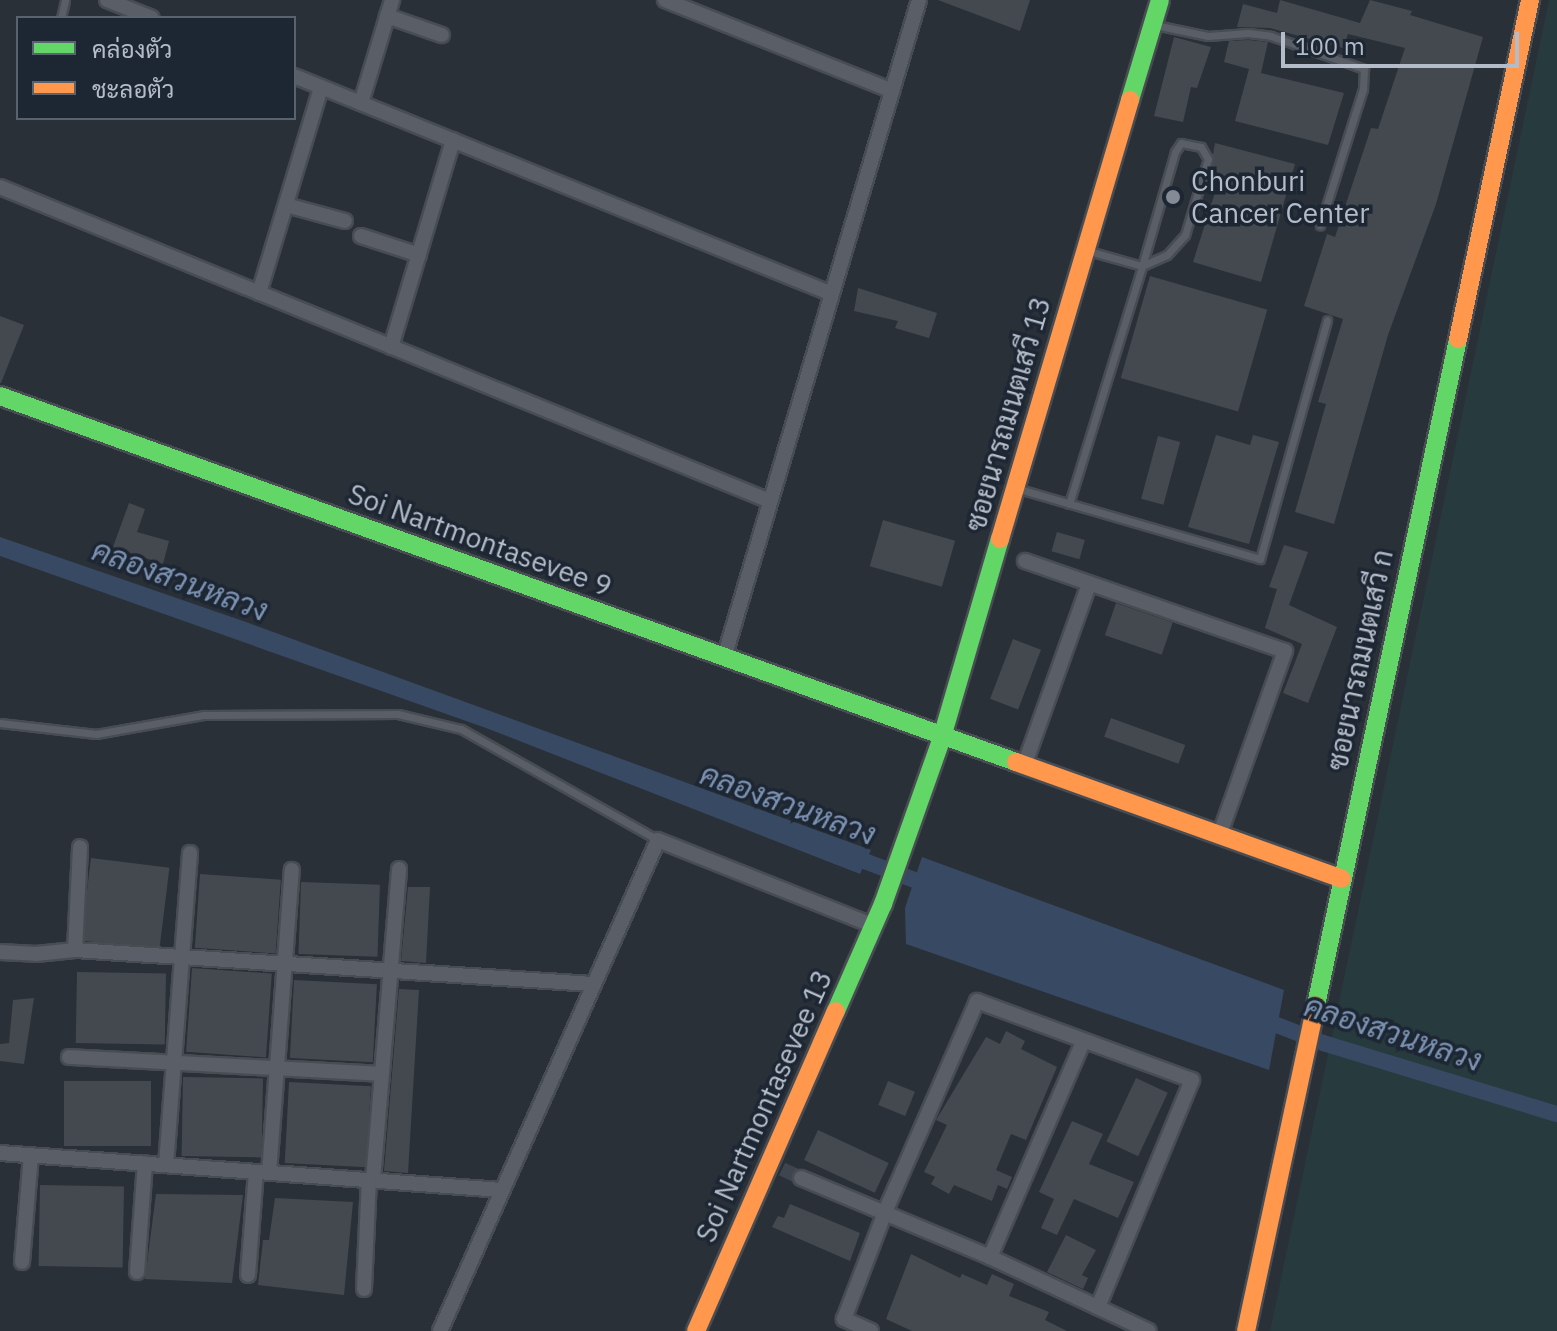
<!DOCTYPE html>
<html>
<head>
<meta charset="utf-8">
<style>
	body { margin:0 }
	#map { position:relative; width:1557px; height:1331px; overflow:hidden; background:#2a3038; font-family:"IBM Plex Sans",Sarabun,sans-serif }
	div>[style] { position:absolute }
	.green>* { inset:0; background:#273a3e }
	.water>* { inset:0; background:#384963 }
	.canal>* { height:16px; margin:-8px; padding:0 8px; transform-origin:8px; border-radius:8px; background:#384963 }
	.building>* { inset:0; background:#444950; transform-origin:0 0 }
	.street-tunnel>* { height:14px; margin-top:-7px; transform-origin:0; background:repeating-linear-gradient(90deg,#3f454e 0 14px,transparent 0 21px) }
	.roads { filter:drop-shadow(2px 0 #484c53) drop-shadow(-2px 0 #484c53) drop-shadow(0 2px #484c53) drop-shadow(0 -2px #484c53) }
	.lane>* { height:7px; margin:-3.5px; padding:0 3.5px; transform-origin:3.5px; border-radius:3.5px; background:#5a5e66 }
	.street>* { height:14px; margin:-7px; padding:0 7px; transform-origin:7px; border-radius:7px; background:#5a5e66 }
	.fast>* { height:18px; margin:-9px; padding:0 9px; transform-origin:9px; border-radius:9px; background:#63d668 }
	.slow>* { height:18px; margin:-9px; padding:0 9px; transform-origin:9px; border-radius:9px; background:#ff974d }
	.dots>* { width:22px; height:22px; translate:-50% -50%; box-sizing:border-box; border:4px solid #1d2633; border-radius:50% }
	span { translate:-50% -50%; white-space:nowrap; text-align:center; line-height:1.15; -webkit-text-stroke:7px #1d2633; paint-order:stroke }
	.poi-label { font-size:28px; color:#b4bcc9 }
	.left { translate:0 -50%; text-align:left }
	.street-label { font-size:28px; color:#b4bcc9 }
	.water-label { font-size:30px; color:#7c92b1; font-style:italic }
	.legend { position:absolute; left:16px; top:16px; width:280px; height:104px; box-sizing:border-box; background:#1d2633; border:2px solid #59626f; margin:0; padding:10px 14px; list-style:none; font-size:24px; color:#b4bcc9 }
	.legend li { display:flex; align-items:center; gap:16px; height:40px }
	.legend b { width:40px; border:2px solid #59626f }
	.scale { position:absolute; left:1281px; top:32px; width:238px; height:36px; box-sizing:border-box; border:4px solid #b4bcc9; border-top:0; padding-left:10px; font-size:24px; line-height:28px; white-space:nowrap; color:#b4bcc9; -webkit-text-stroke:6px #1d2633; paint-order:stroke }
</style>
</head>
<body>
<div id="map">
	<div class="green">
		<i style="clip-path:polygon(1549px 0,1557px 0,1557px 1331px,1270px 1331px)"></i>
	</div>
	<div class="water">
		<i style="clip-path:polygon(0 537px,246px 622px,871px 850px,860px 874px,486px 728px,0 556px)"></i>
		<i style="clip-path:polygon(922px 857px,1284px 990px,1269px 1070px,906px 944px,905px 908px)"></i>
	</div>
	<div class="canal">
		<i style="left:846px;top:854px;width:93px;rotate:20.8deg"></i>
		<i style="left:1259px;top:1018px;width:69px;rotate:21.3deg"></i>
		<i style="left:1323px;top:1043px;width:245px;rotate:16.9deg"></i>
	</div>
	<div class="building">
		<i style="clip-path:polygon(938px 0,1030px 0,1020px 31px)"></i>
		<i style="clip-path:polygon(1280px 0,1360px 23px,1370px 0,1412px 11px,1410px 15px,1483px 37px,1436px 204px,1388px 335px,1334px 524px,1295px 512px,1326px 404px,1318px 402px,1343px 319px,1304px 306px,1327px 234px,1335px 237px,1371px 128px,1378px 129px,1405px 48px,1348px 34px,1343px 48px,1270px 28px,1237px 27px,1243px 4px,1277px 13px)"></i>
		<i style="clip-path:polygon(1174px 37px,1211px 47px,1197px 88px,1191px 87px,1183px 122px,1154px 116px)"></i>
		<i style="clip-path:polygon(1248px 40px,1268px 42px,1261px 73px,1344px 93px,1328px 145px,1235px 121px,1249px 69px,1224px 62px,1229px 41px)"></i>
		<i style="clip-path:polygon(1215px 143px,1295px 164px,1261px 282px,1193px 262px,1219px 180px,1209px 177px)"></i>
		<i style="left:1150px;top:276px;width:122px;height:106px;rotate:16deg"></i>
		<i style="clip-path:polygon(858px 288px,937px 313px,929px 338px,895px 328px,898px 321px,854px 311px)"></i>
		<i style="clip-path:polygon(0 316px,24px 325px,1px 383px,0 383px)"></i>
		<i style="clip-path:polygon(1216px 435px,1250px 445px,1253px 435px,1279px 442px,1249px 544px,1188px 527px)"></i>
		<i style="left:1158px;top:436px;width:23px;height:65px;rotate:15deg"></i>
		<i style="clip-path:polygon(129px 503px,145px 509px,137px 532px,169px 541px,163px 564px,113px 547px)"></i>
		<i style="left:883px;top:520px;width:75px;height:48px;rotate:16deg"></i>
		<i style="left:1057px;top:532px;width:29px;height:20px;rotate:16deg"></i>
		<i style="clip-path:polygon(1284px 545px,1308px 552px,1289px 605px,1337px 627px,1308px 703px,1283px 693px,1302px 644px,1265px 628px,1277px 589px,1269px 587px)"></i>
		<i style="left:1116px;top:603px;width:60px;height:34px;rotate:19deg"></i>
		<i style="left:1013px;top:639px;width:30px;height:64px;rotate:21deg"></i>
		<i style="left:1111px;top:718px;width:79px;height:20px;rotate:20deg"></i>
		<i style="left:91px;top:858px;width:79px;height:83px;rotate:7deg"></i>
		<i style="left:200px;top:874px;width:81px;height:74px;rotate:4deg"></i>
		<i style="left:301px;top:882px;width:79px;height:72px;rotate:2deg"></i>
		<i style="clip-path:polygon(408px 887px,430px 887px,426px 963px,401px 961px)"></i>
		<i style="left:192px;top:968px;width:80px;height:84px;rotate:4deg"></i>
		<i style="left:77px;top:972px;width:89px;height:71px;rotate:1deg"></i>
		<i style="left:294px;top:980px;width:83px;height:78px;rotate:3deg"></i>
		<i style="clip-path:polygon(399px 989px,419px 990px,408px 1173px,384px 1171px)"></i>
		<i style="clip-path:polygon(34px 998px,24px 1064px,0 1061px,0 1044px,9px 1043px,13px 1000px)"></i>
		<i style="clip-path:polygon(1006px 1031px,1025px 1041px,1021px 1049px,1057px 1067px,1026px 1140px,1011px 1134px,996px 1170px,1012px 1177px,1007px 1189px,998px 1185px,992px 1201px,954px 1185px,949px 1194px,931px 1184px,935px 1177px,924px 1172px,947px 1125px,936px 1120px,986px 1037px,1000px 1044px)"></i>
		<i style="left:183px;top:1077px;width:80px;height:79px;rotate:1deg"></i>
		<i style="left:1136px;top:1078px;width:35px;height:70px;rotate:25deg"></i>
		<i style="left:64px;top:1081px;width:87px;height:65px"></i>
		<i style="left:888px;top:1081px;width:29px;height:26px;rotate:22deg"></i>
		<i style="left:289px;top:1082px;width:82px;height:81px;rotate:3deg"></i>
		<i style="clip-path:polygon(1072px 1121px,1103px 1134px,1089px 1164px,1134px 1182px,1118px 1218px,1074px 1199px,1057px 1235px,1041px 1228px,1054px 1199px,1039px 1192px)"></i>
		<i style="left:818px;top:1130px;width:78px;height:33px;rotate:25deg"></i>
		<i style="left:40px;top:1185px;width:84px;height:81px;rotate:1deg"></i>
		<i style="clip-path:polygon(156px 1194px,243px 1195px,232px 1283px,145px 1279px)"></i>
		<i style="clip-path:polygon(275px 1198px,353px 1202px,344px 1295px,258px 1285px,263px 1240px,269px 1240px)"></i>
		<i style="clip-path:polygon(790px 1204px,860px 1233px,850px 1261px,772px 1227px,778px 1216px,784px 1218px)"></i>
		<i style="clip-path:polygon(1066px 1235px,1096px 1250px,1082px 1275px,1088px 1278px,1083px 1289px,1047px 1272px)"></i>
		<i style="clip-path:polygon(911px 1254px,960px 1278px,962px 1274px,987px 1285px,992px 1274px,1014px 1284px,1009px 1296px,1049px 1312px,1045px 1320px,1067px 1331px,912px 1331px,886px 1319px)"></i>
	</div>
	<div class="street-tunnel">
		<i style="left:782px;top:1169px;width:21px;rotate:25deg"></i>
	</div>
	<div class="roads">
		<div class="lane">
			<i style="left:61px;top:18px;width:18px;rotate:-77deg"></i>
			<i style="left:1155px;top:25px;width:54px;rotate:11.7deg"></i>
			<i style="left:1208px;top:36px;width:40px;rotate:-4.3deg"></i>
			<i style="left:1248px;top:33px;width:23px;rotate:7deg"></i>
			<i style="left:1271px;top:36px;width:99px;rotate:19.5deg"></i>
			<i style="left:1364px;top:69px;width:20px;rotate:93deg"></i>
			<i style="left:1363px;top:89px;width:143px;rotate:107.5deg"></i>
			<i style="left:1016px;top:488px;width:254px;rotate:16.2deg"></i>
			<i style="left:1260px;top:559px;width:248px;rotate:-74.3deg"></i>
			<i style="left:1069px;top:504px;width:249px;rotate:-72.9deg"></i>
			<i style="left:1142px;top:266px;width:27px;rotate:-24deg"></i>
			<i style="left:1167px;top:255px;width:27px;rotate:-48deg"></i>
			<i style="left:1185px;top:235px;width:79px;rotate:-73.2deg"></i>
			<i style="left:1208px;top:159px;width:14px;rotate:-120deg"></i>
			<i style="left:1201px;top:147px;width:20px;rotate:-169deg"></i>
			<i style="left:1181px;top:143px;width:11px;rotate:124deg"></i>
			<i style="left:1175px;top:152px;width:119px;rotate:106.1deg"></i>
			<i style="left:1142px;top:266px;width:55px;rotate:-164.2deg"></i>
			<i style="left:0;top:723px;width:97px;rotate:6.5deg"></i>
			<i style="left:96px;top:734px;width:110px;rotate:-10deg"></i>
			<i style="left:204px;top:715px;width:194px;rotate:-0.3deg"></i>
			<i style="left:398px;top:714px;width:65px;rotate:13.4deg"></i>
			<i style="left:461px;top:729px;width:226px;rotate:29.4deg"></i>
		</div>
		<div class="street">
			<i style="left:107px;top:0;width:48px;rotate:21.8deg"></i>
			<i style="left:665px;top:0;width:245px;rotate:21.8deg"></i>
			<i style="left:387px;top:16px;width:58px;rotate:19.1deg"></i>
			<i style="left:294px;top:76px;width:580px;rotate:22.06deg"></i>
			<i style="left:361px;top:103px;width:108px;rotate:-73.2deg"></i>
			<i style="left:0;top:187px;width:832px;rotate:22.19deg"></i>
			<i style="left:286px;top:205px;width:61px;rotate:15.2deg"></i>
			<i style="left:361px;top:236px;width:61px;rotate:18.1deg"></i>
			<i style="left:259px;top:293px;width:215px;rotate:-73.2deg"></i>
			<i style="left:391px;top:347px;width:216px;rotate:-73.3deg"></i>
			<i style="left:1025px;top:561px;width:275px;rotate:19.1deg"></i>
			<i style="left:1285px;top:651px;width:196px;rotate:109.6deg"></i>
			<i style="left:724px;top:658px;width:686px;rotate:-73.49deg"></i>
			<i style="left:1024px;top:766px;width:193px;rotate:-70.3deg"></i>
			<i style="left:75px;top:950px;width:103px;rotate:-87.2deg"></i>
			<i style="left:0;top:952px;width:36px;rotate:3deg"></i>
			<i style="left:36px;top:954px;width:39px;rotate:-6deg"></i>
			<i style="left:75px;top:950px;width:518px;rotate:3.76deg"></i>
			<i style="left:69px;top:1057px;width:313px;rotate:3.1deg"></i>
			<i style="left:0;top:1153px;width:503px;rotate:4.22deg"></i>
			<i style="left:166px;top:1165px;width:313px;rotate:-85.6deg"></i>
			<i style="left:269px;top:1173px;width:304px;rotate:-85.7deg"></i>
			<i style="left:801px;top:1178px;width:205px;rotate:22.7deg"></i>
			<i style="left:990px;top:1257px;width:175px;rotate:25deg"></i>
			<i style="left:373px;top:1180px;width:312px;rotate:-85.2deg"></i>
			<i style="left:990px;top:1257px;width:234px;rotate:-66.6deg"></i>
			<i style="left:22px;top:1262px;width:107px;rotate:-85.2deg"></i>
			<i style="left:137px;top:1272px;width:109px;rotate:-85.8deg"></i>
			<i style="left:248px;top:1275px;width:103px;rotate:-85.6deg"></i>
			<i style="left:364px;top:1289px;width:109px;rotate:-87.4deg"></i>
			<i style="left:440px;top:1331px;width:537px;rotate:-66.06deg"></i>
			<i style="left:658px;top:840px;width:232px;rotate:21.7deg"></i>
			<i style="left:871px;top:1331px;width:30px;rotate:-156deg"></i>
			<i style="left:844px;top:1319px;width:115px;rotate:-69deg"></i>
			<i style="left:885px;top:1212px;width:230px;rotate:-66.4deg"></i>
			<i style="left:977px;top:1001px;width:229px;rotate:20.2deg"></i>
			<i style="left:1192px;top:1080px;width:246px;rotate:112.5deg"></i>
		</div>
		<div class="fast">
			<i style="left:1130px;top:100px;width:104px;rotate:-73.3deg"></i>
			<i style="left:0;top:396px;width:1080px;rotate:19.81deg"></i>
			<i style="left:1316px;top:1005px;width:681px;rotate:-77.96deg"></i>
			<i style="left:836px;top:1011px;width:117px;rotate:-66.3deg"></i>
			<i style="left:883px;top:904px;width:177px;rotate:-70.5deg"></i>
			<i style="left:942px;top:737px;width:206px;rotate:-73.7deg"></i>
		</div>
		<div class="slow">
			<i style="left:1458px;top:339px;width:347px;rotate:-78deg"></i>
			<i style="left:1000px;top:539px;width:458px;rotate:-73.5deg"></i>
			<i style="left:1016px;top:762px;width:346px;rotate:19.7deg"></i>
			<i style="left:696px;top:1331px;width:349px;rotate:-66.4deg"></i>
			<i style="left:1246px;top:1331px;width:333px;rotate:-77.9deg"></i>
		</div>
	</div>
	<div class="dots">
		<i style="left:1173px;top:197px;background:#848b96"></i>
	</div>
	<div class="poi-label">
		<span class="left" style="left:1191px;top:197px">Chonburi<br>Cancer Center</span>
	</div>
	<div class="street-label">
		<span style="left:1008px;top:414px;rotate:-74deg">ซอยนารถมนตเสวี 13</span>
		<span style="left:480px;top:540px;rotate:20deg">Soi Nartmontasevee 9</span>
		<span style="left:1360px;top:660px;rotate:-78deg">ซอยนารถมนตเสวี ก</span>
		<span style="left:764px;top:1106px;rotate:-66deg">Soi Nartmontasevee 13</span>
	</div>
	<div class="water-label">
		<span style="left:180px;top:580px;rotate:20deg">คลองสวนหลวง</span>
		<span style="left:788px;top:804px;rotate:20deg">คลองสวนหลวง</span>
		<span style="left:1393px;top:1033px;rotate:18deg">คลองสวนหลวง</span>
	</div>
	<ul class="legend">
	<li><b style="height:10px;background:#63d668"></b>คล่องตัว</li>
	<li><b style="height:10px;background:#ff974d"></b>ชะลอตัว</li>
	</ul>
	<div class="scale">100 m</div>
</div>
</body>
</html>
